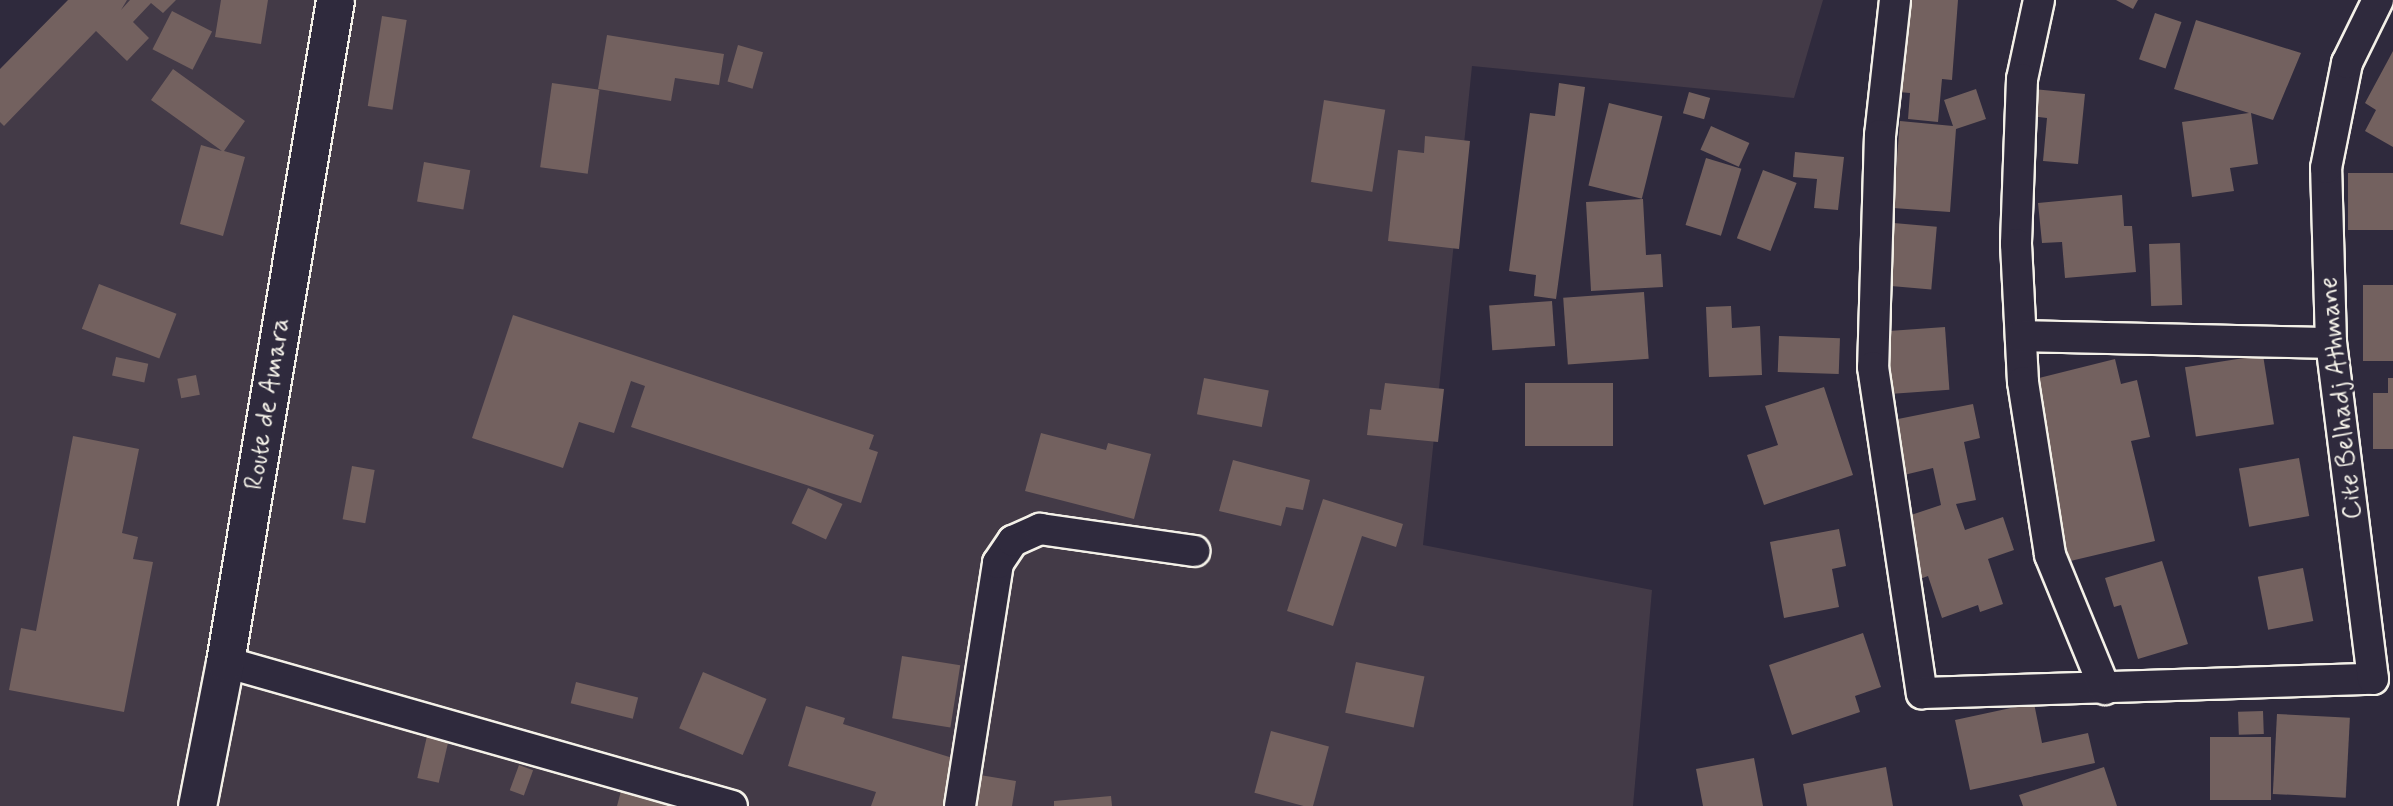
<!DOCTYPE html>
<html>
<head>
<meta charset="utf-8">
<style>
	body { margin:0 }
	#map { position:relative; width:2393px; height:806px; overflow:hidden; background:#2f2a3d; font-family:Mynerve,sans-serif }
	div>[style] { position:absolute }
	.built>* { inset:0; background:#433a47 }
	.building>* { inset:0; background:#73615f; transform-origin:0 0 }
	.roads { filter:drop-shadow(2px 0 #f4f1e8) drop-shadow(-2px 0 #f4f1e8) drop-shadow(0 2px #f4f1e8) drop-shadow(0 -2px #f4f1e8) }
	.minor>* { height:30px; margin:-15px; padding:0 15px; transform-origin:15px; border-radius:15px; background:#2f2a3d }
	.tertiary>* { height:37px; margin:-18.5px; padding:0 18.5px; transform-origin:18.5px; border-radius:18.5px; background:#2f2a3d }
	span { translate:-50% -50%; white-space:nowrap; text-align:center; line-height:1.15; -webkit-text-stroke:6px #2f2a3d; paint-order:stroke }
	.street-label { font-size:26px; color:#f4f1e8 }
</style>
</head>
<body>
<div id="map">
	<div class="built">
		<i style="clip-path:polygon(76px 0,1823px 0,1794px 98px,1472px 66px,1423px 545px,1652px 590px,1633px 806px,0 806px,0 77px)"></i>
	</div>
	<div class="building">
		<i style="clip-path:polygon(68px 0,127px 0,121px 10px,130px 0,176px 0,163px 13px,151px 3px,133px 22px,149px 38px,127px 61px,96px 31px,4px 126px,0 122px,0 69px)"></i>
		<i style="clip-path:polygon(221px 0,268px 0,261px 44px,215px 37px)"></i>
		<i style="clip-path:polygon(1895px 0,1958px 0,1952px 80px,1942px 79px,1938px 122px,1908px 119px,1910px 93px,1887px 91px)"></i>
		<i style="clip-path:polygon(2116px 0,2138px 0,2133px 9px)"></i>
		<i style="left:172px;top:11px;width:45px;height:43px;rotate:27deg"></i>
		<i style="left:2155px;top:13px;width:28px;height:49px;rotate:19deg"></i>
		<i style="left:382px;top:16px;width:25px;height:91px;rotate:9deg"></i>
		<i style="clip-path:polygon(2196px 20px,2301px 53px,2273px 120px,2251px 113px,2258px 164px,2230px 168px,2234px 191px,2192px 197px,2182px 122px,2249px 113px,2174px 89px)"></i>
		<i style="clip-path:polygon(607px 35px,724px 54px,719px 85px,675px 78px,671px 101px,598px 89px)"></i>
		<i style="left:738px;top:45px;width:26px;height:38px;rotate:16deg"></i>
		<i style="clip-path:polygon(2393px 51px,2393px 147px,2365px 131px,2376px 110px,2365px 103px)"></i>
		<i style="clip-path:polygon(173px 69px,245px 121px,224px 151px,245px 157px,223px 236px,180px 224px,201px 145px,222px 151px,151px 100px)"></i>
		<i style="left:552px;top:83px;width:48px;height:85px;rotate:8deg"></i>
		<i style="clip-path:polygon(1559px 83px,1585px 87px,1556px 299px,1534px 296px,1536px 275px,1509px 271px,1530px 113px,1555px 116px)"></i>
		<i style="clip-path:polygon(1976px 89px,1986px 119px,1956px 129px,1950px 212px,1893px 208px,1900px 121px,1953px 126px,1944px 100px)"></i>
		<i style="clip-path:polygon(2033px 89px,2085px 94px,2078px 164px,2043px 161px,2047px 118px,2030px 116px)"></i>
		<i style="left:1689px;top:92px;width:22px;height:22px;rotate:16deg"></i>
		<i style="left:1324px;top:100px;width:62px;height:83px;rotate:9deg"></i>
		<i style="left:1609px;top:103px;width:55px;height:85px;rotate:14deg"></i>
		<i style="left:1711px;top:126px;width:42px;height:26px;rotate:24deg"></i>
		<i style="clip-path:polygon(1425px 136px,1470px 141px,1459px 249px,1388px 241px,1398px 150px,1424px 153px)"></i>
		<i style="clip-path:polygon(1795px 152px,1844px 157px,1838px 210px,1814px 208px,1817px 179px,1793px 177px)"></i>
		<i style="left:1706px;top:158px;width:37px;height:70px;rotate:17deg"></i>
		<i style="left:424px;top:162px;width:47px;height:40px;rotate:10deg"></i>
		<i style="left:1763px;top:170px;width:36px;height:73px;rotate:21deg"></i>
		<i style="left:2393px;top:173px;width:57px;height:45px;rotate:90deg"></i>
		<i style="clip-path:polygon(2122px 195px,2124px 226px,2132px 226px,2136px 272px,2065px 278px,2062px 242px,2042px 243px,2038px 203px)"></i>
		<i style="clip-path:polygon(1643px 199px,1646px 255px,1661px 254px,1663px 287px,1591px 291px,1586px 202px)"></i>
		<i style="left:1882px;top:222px;width:55px;height:63px;rotate:5deg"></i>
		<i style="left:2180px;top:243px;width:62px;height:31px;rotate:88deg"></i>
		<i style="left:99px;top:284px;width:83px;height:48px;rotate:21deg"></i>
		<i style="left:2393px;top:285px;width:76px;height:30px;rotate:90deg"></i>
		<i style="left:1644px;top:292px;width:67px;height:81px;rotate:86deg"></i>
		<i style="left:1552px;top:301px;width:45px;height:63px;rotate:86deg"></i>
		<i style="clip-path:polygon(1731px 306px,1732px 328px,1760px 326px,1762px 375px,1709px 377px,1706px 307px)"></i>
		<i style="clip-path:polygon(513px 315px,874px 435px,869px 449px,878px 452px,861px 503px,631px 427px,645px 386px,631px 381px,614px 433px,579px 422px,563px 468px,472px 438px)"></i>
		<i style="left:1945px;top:327px;width:63px;height:67px;rotate:86deg"></i>
		<i style="left:1779px;top:336px;width:61px;height:36px;rotate:2deg"></i>
		<i style="left:2263px;top:355px;width:70px;height:79px;rotate:81deg"></i>
		<i style="left:116px;top:357px;width:33px;height:19px;rotate:12deg"></i>
		<i style="clip-path:polygon(2115px 359px,2121px 384px,2137px 380px,2150px 437px,2131px 441px,2155px 541px,2062px 563px,2027px 381px)"></i>
		<i style="left:196px;top:375px;width:20px;height:19px;rotate:79deg"></i>
		<i style="left:1204px;top:378px;width:66px;height:37px;rotate:11deg"></i>
		<i style="clip-path:polygon(2388px 378px,2393px 378px,2393px 449px,2373px 449px,2373px 393px,2388px 393px)"></i>
		<i style="clip-path:polygon(1385px 383px,1444px 389px,1438px 442px,1367px 435px,1370px 409px,1381px 410px)"></i>
		<i style="left:1613px;top:383px;width:63px;height:88px;rotate:90deg"></i>
		<i style="clip-path:polygon(1824px 387px,1853px 475px,1764px 505px,1747px 455px,1778px 445px,1765px 406px)"></i>
		<i style="clip-path:polygon(1973px 404px,1980px 438px,1964px 442px,1976px 500px,1956px 504px,1965px 530px,2003px 517px,2014px 550px,1988px 559px,2003px 604px,1980px 612px,1978px 605px,1942px 618px,1928px 576px,1920px 579px,1899px 519px,1941px 505px,1933px 468px,1904px 475px,1893px 420px)"></i>
		<i style="clip-path:polygon(1041px 433px,1106px 450px,1108px 443px,1151px 454px,1134px 519px,1025px 491px)"></i>
		<i style="clip-path:polygon(73px 436px,139px 449px,122px 533px,138px 537px,133px 559px,153px 562px,124px 712px,9px 690px,21px 628px,36px 631px)"></i>
		<i style="left:2299px;top:458px;width:59px;height:61px;rotate:80deg"></i>
		<i style="clip-path:polygon(1233px 460px,1310px 480px,1303px 510px,1286px 507px,1281px 526px,1219px 511px)"></i>
		<i style="left:352px;top:466px;width:23px;height:54px;rotate:10deg"></i>
		<i style="left:808px;top:488px;width:38px;height:39px;rotate:25deg"></i>
		<i style="clip-path:polygon(1323px 499px,1403px 524px,1396px 547px,1362px 536px,1333px 626px,1287px 611px)"></i>
		<i style="clip-path:polygon(1839px 529px,1846px 566px,1832px 569px,1839px 607px,1784px 618px,1770px 542px)"></i>
		<i style="clip-path:polygon(2162px 561px,2188px 644px,2138px 659px,2121px 605px,2114px 607px,2105px 578px)"></i>
		<i style="left:2303px;top:568px;width:54px;height:46px;rotate:79deg"></i>
		<i style="clip-path:polygon(1863px 633px,1881px 687px,1855px 696px,1860px 712px,1792px 735px,1769px 665px)"></i>
		<i style="left:902px;top:656px;width:59px;height:63px;rotate:9deg"></i>
		<i style="left:1356px;top:662px;width:70px;height:52px;rotate:12deg"></i>
		<i style="left:703px;top:672px;width:69px;height:61px;rotate:23deg"></i>
		<i style="left:576px;top:682px;width:64px;height:22px;rotate:14deg"></i>
		<i style="clip-path:polygon(2034px 703px,2042px 743px,2088px 733px,2095px 763px,1970px 790px,1955px 720px)"></i>
		<i style="clip-path:polygon(806px 706px,845px 718px,843px 724px,972px 764px,958px 806px,871px 806px,876px 792px,788px 766px)"></i>
		<i style="left:2263px;top:711px;width:23px;height:25px;rotate:88deg"></i>
		<i style="left:2277px;top:714px;width:73px;height:80px;rotate:3deg"></i>
		<i style="left:1271px;top:731px;width:60px;height:64px;rotate:15deg"></i>
		<i style="left:427px;top:736px;width:22px;height:43px;rotate:13deg"></i>
		<i style="left:2271px;top:737px;width:63px;height:61px;rotate:90deg"></i>
		<i style="clip-path:polygon(1754px 758px,1763px 806px,1703px 806px,1696px 769px)"></i>
		<i style="left:519px;top:765px;width:15px;height:27px;rotate:20deg"></i>
		<i style="clip-path:polygon(1886px 767px,1893px 806px,1807px 806px,1803px 784px)"></i>
		<i style="clip-path:polygon(2104px 767px,2117px 806px,2023px 806px,2019px 795px)"></i>
		<i style="clip-path:polygon(980px 775px,1016px 781px,1012px 806px,974px 806px)"></i>
		<i style="clip-path:polygon(621px 791px,681px 805px,680px 806px,617px 806px)"></i>
		<i style="clip-path:polygon(1111px 796px,1112px 806px,1054px 806px,1054px 801px)"></i>
	</div>
	<div class="roads">
		<div class="minor">
			<i style="left:1895px;top:0;width:136px;rotate:96.3deg"></i>
			<i style="left:1880px;top:135px;width:232px;rotate:91.7deg"></i>
			<i style="left:1873px;top:367px;width:330px;rotate:81.5deg"></i>
			<i style="left:1922px;top:693px;width:451px;rotate:-1.8deg"></i>
			<i style="left:2373px;top:679px;width:339px;rotate:-97.1deg"></i>
			<i style="left:2331px;top:343px;width:175px;rotate:-91.6deg"></i>
			<i style="left:2326px;top:168px;width:107px;rotate:-78.7deg"></i>
			<i style="left:2347px;top:63px;width:70px;rotate:-63.8deg"></i>
			<i style="left:2039px;top:0;width:81px;rotate:102.1deg"></i>
			<i style="left:2022px;top:79px;width:165px;rotate:92.1deg"></i>
			<i style="left:2016px;top:244px;width:138px;rotate:87.1deg"></i>
			<i style="left:2023px;top:382px;width:175px;rotate:81.1deg"></i>
			<i style="left:2050px;top:555px;width:145px;rotate:67.7deg"></i>
			<i style="left:2021px;top:336px;width:310px;rotate:1.3deg"></i>
			<i style="left:225px;top:662px;width:527px;rotate:15.86deg"></i>
			<i style="left:960px;top:806px;width:246px;rotate:-81.1deg"></i>
			<i style="left:998px;top:563px;width:27px;rotate:-56deg"></i>
			<i style="left:1013px;top:541px;width:30px;rotate:-24deg"></i>
			<i style="left:1040px;top:529px;width:156px;rotate:8.1deg"></i>
		</div>
		<div class="tertiary">
			<i style="left:197px;top:806px;width:147px;rotate:-79deg"></i>
			<i style="left:225px;top:662px;width:671px;rotate:-80.57deg"></i>
		</div>
	</div>
	<div class="street-label">
		<span style="left:2342px;top:398px;rotate:-96deg">Cite Belhadj Athmane</span>
		<span style="left:269px;top:404px;rotate:-81deg">Route de Amara</span>
	</div>
</div>
</body>
</html>
